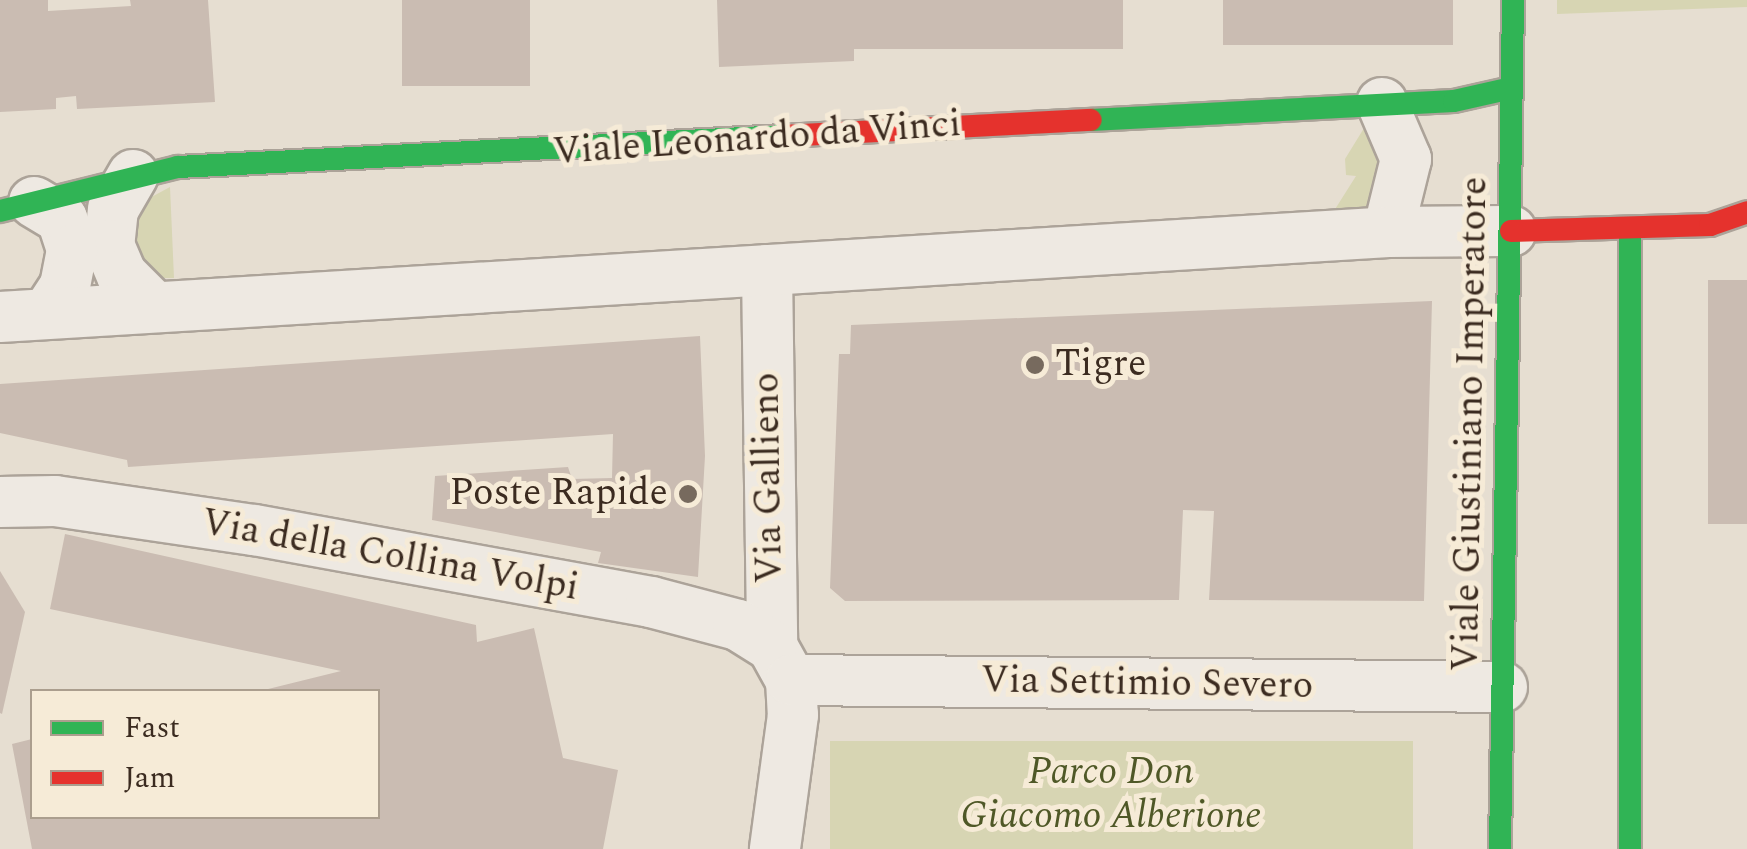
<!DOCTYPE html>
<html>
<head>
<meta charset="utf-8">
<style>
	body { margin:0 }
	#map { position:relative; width:1747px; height:849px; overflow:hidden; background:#e6ded1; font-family:Spectral,serif }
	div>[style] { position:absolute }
	.green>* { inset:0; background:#d7d5b3; transform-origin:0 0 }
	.building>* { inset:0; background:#cabcb2; transform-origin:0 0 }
	.roads { filter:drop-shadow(2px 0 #aca399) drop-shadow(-2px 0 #aca399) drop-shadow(0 2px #aca399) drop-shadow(0 -2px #aca399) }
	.street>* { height:50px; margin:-25px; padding:0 25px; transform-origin:25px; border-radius:25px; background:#eee9e2 }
	.fast>* { height:22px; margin:-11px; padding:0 11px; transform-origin:11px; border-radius:11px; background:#30b455 }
	.jam>* { height:22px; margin:-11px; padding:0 11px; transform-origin:11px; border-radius:11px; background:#e5322d }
	.dots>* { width:28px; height:28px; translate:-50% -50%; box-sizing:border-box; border:5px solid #f6ebd7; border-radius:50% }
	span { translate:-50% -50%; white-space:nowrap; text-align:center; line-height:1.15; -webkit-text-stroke:10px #f6ebd7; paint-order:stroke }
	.street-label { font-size:38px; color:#3b2b20 }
	.poi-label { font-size:38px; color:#3b2b20 }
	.left { translate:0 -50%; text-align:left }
	.right { translate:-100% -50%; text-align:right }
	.park-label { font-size:38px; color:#4f5827; font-style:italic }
	.legend { position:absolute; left:30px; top:689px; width:350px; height:130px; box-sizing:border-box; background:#f6ebd7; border:2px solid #ab9e8e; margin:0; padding:12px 18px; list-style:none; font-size:30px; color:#3b2b20 }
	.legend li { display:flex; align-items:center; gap:20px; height:50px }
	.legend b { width:50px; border:2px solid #ab9e8e }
</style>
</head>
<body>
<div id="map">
	<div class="green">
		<i style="clip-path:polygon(1557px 0,1747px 0,1747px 7px,1557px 14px)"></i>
		<i style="clip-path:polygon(1369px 120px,1382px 133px,1377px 211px,1332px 214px,1356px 176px,1346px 175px,1345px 159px)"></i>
		<i style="clip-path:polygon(170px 187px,174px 278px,154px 278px,139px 269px,125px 218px,133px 207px)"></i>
		<i style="left:830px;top:741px;width:583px;height:110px"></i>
	</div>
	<div class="building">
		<i style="clip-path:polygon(0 0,48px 0,48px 11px,131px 6px,130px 0,208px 0,215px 102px,77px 109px,76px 96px,56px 98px,56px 109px,0 112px)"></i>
		<i style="left:402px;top:0;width:128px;height:86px"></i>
		<i style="clip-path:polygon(717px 0,1123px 0,1123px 49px,854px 49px,854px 61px,719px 67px)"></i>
		<i style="left:1223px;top:0;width:230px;height:45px"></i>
		<i style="left:1747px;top:280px;width:244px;height:39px;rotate:90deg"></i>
		<i style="clip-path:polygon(1432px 301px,1424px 601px,1209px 600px,1214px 511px,1183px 510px,1179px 600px,845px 601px,830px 588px,839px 354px,850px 354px,851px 325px)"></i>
		<i style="clip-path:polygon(700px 336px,705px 456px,698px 577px,598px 563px,601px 552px,432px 520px,435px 476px,568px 467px,572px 479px,612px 478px,613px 434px,128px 467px,127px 460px,0 433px,0 384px)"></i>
		<i style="clip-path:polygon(65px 534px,476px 625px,477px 642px,534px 628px,563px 758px,618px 770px,603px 849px,32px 849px,12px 744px,32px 739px,32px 816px,378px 816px,378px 692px,256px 692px,341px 671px,50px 609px)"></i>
		<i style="clip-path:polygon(0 571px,25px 612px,2px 714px,0 713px)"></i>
	</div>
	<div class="roads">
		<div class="street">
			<i style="left:1382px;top:103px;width:61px;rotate:66.8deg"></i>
			<i style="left:1406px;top:159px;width:75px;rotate:103.9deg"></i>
			<i style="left:133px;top:175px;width:39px;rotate:120deg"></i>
			<i style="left:113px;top:209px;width:36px;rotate:96deg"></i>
			<i style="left:109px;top:245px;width:33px;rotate:67deg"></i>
			<i style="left:122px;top:275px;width:41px;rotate:45deg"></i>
			<i style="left:34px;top:202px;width:33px;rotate:31deg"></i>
			<i style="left:62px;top:219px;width:33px;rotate:72deg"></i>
			<i style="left:72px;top:250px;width:37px;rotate:101deg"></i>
			<i style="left:65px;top:286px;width:30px;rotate:123deg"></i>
			<i style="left:767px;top:270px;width:376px;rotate:89.2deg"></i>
			<i style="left:772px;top:646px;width:39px;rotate:61deg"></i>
			<i style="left:791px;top:680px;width:35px;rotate:87deg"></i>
			<i style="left:793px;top:715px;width:135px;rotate:97.7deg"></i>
			<i style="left:0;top:317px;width:1391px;rotate:-3.5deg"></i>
			<i style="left:1388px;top:232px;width:123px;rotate:-0.5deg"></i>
			<i style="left:0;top:502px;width:55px;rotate:-1deg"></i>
			<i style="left:55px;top:501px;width:202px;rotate:8.3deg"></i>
			<i style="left:255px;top:530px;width:402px;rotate:10.3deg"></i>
			<i style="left:651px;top:602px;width:90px;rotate:14.8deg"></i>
			<i style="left:738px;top:625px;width:40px;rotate:32deg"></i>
			<i style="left:791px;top:680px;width:711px;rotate:0.56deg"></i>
		</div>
		<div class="fast">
			<i style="left:1091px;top:120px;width:363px;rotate:-3deg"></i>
			<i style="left:1454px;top:101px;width:58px;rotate:-12.8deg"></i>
			<i style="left:0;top:211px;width:183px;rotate:-13.9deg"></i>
			<i style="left:178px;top:167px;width:607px;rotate:-2.93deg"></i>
			<i style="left:1630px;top:229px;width:620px;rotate:90deg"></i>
			<i style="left:1500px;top:849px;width:849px;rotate:-89.12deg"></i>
		</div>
		<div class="jam">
			<i style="left:784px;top:136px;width:307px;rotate:-3deg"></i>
			<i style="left:1511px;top:231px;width:199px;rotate:-1.7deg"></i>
			<i style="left:1710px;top:225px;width:39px;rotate:-19deg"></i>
		</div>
	</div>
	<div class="dots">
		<i style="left:1035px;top:365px;background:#776a5e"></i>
		<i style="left:688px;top:494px;background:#776a5e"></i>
	</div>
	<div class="street-label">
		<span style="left:757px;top:139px;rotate:-4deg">Viale Leonardo da Vinci</span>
		<span style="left:1471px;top:424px;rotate:-89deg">Viale Giustiniano Imperatore</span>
		<span style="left:769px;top:478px;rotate:-91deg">Via Gallieno</span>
		<span style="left:390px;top:556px;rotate:10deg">Via della Collina Volpi</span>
		<span style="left:1147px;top:684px;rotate:1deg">Via Settimio Severo</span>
	</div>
	<div class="poi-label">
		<span class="left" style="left:1055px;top:365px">Tigre</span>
		<span class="right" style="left:668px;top:494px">Poste Rapide</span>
	</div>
	<div class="park-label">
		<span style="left:1111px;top:795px">Parco Don<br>Giacomo Alberione</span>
	</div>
	<ul class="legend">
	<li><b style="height:12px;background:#30b455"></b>Fast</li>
	<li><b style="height:12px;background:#e5322d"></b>Jam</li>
	</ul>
</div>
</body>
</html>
